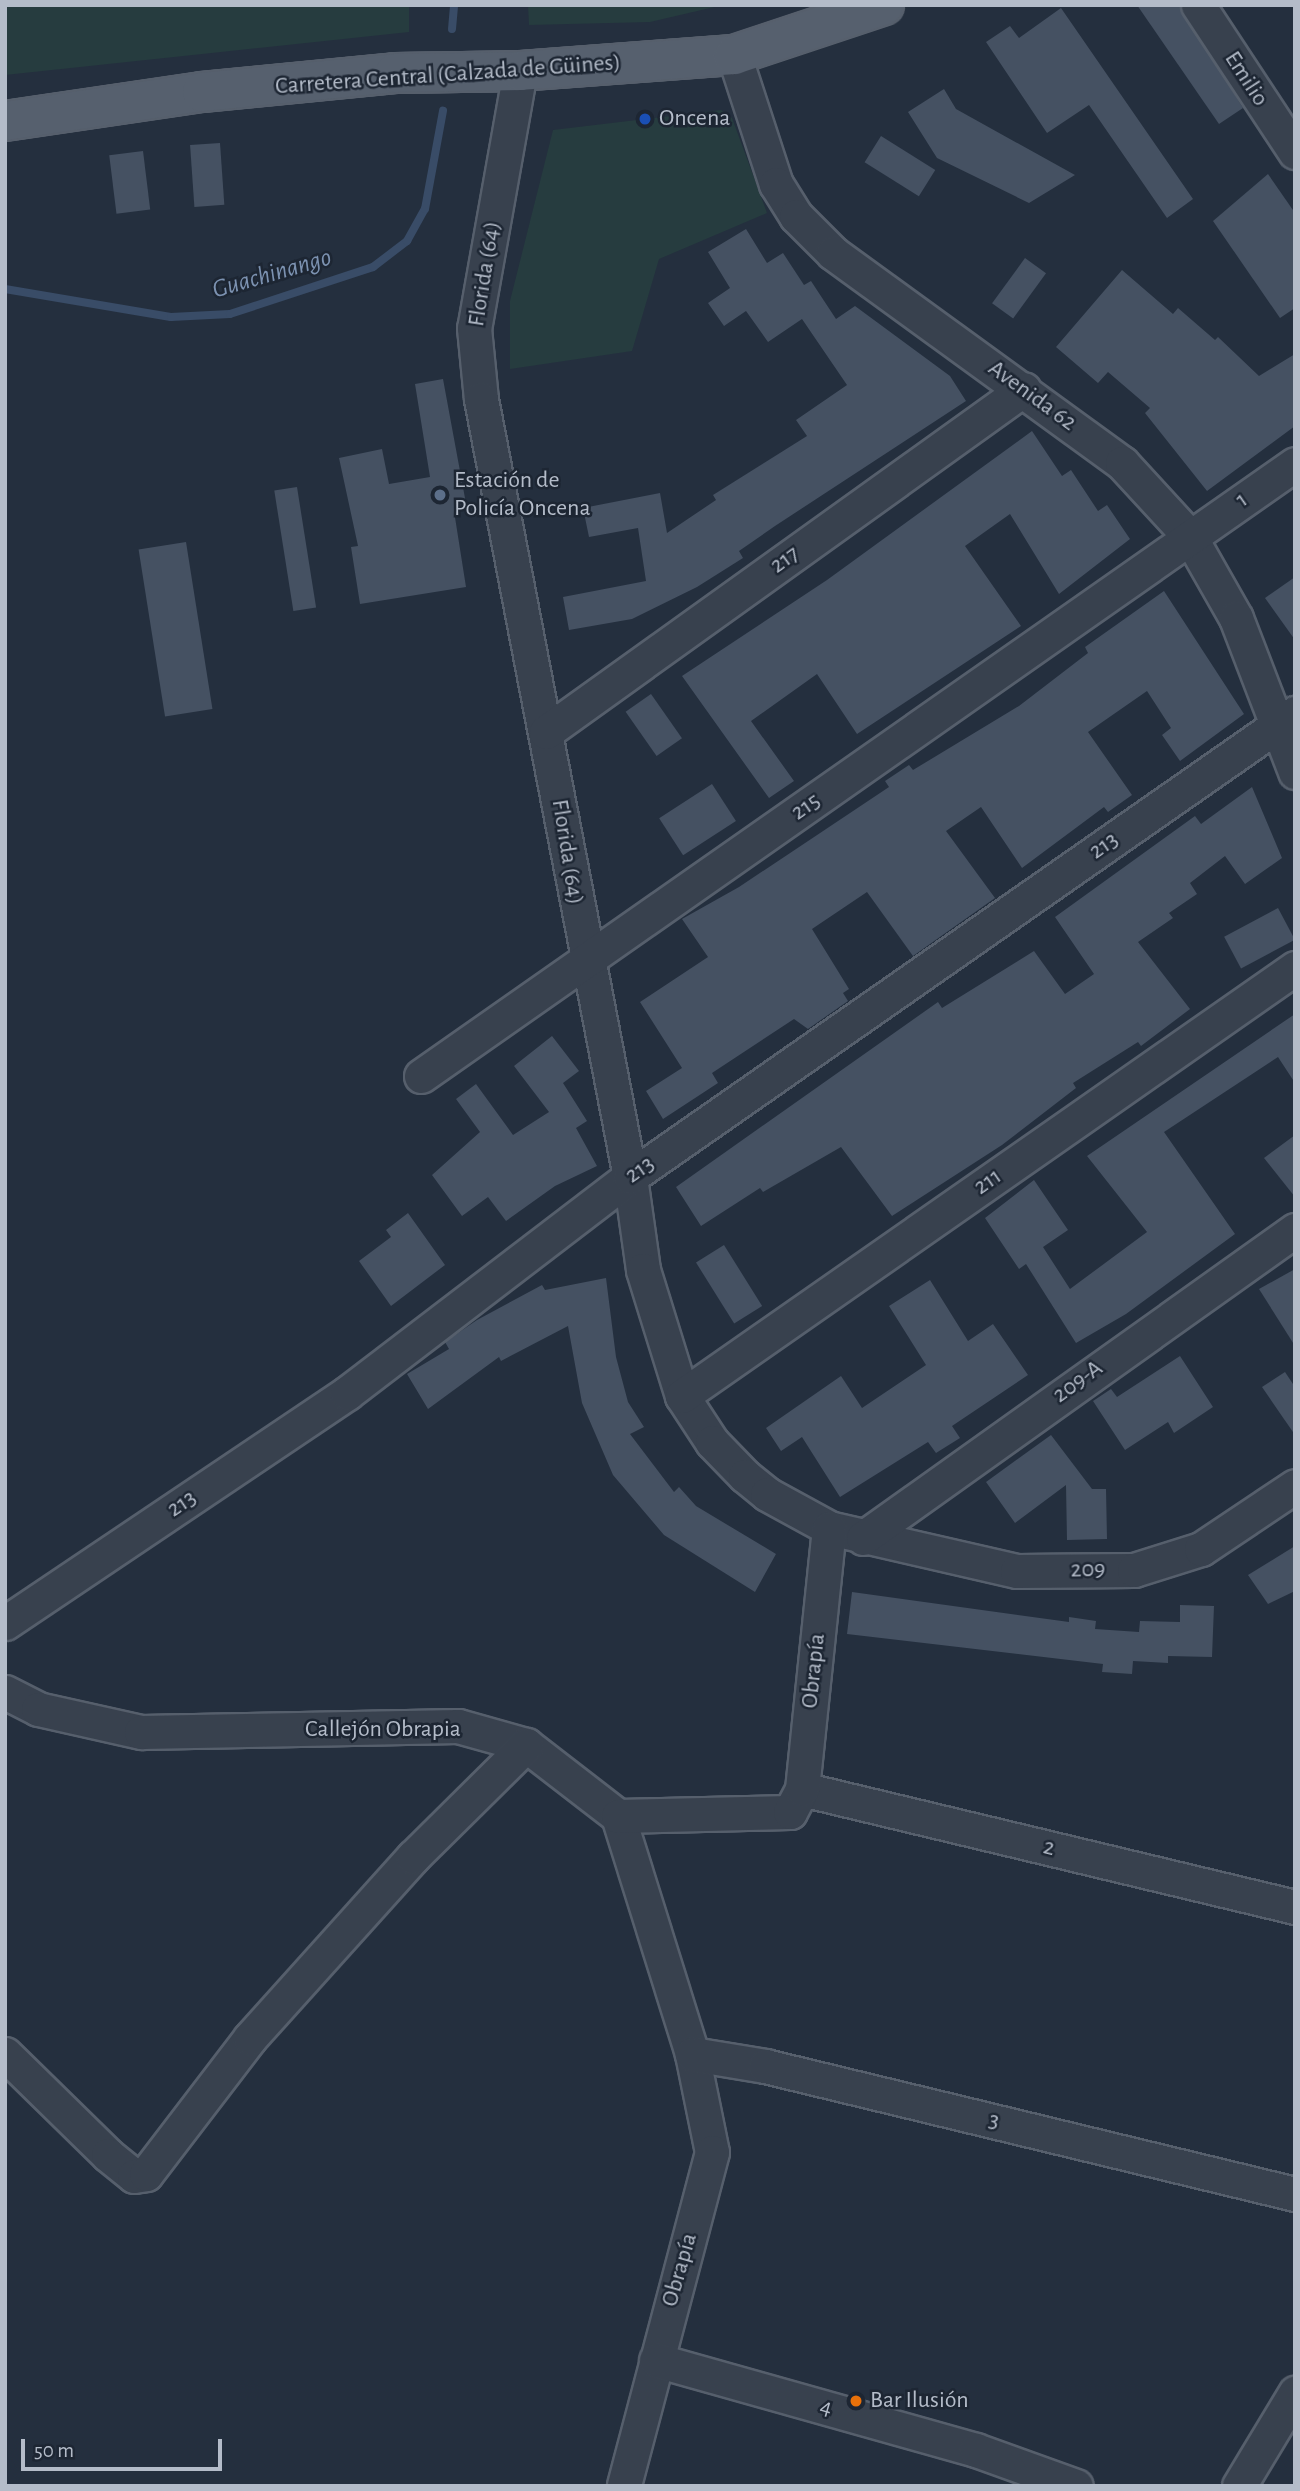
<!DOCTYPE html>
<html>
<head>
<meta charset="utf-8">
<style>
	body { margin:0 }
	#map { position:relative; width:1300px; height:2491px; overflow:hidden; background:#242f3e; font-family:"Alegreya Sans",sans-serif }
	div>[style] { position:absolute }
	.green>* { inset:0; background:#263c3f }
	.stream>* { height:8px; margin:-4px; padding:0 4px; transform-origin:4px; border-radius:4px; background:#394c67 }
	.building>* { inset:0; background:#455162; transform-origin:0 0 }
	.roads { filter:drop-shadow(2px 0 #565f6c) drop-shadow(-2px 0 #565f6c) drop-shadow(0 2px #565f6c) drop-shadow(0 -2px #565f6c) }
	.minor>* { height:33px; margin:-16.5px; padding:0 16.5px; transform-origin:16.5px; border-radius:16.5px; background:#38414e }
	.major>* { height:38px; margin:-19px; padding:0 19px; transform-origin:19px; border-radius:19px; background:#56606e }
	.dots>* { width:19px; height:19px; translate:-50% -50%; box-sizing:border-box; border:4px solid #1d2633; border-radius:50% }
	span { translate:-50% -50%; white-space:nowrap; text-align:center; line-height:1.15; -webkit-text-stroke:5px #1d2633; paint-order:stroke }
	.street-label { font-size:24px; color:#b4bcc9 }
	.poi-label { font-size:24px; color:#b4bcc9 }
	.left { translate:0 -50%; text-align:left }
	.water-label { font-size:26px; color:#7c92b1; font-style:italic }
	.frame { position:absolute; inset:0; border:7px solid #b4bcc9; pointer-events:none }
	.scale { position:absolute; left:21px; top:2439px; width:201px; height:32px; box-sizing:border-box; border:4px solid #b4bcc9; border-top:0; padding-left:9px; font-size:21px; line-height:24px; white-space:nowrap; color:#b4bcc9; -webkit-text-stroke:5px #1d2633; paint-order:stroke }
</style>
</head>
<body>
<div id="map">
	<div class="green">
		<i style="clip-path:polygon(5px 5px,409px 5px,409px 32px,5px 75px)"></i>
		<i style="clip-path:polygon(528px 5px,723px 5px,650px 22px,529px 25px)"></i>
		<i style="clip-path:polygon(721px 110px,732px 118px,767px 213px,659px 259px,632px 351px,510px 369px,510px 301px,553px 130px)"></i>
	</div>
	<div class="stream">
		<i style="left:452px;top:29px;width:24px;rotate:-85deg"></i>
		<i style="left:5px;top:289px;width:168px;rotate:9.6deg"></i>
		<i style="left:171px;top:317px;width:59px;rotate:-2.9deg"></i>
		<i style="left:230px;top:314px;width:151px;rotate:-18.2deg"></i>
		<i style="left:373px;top:267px;width:43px;rotate:-37.4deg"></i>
		<i style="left:407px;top:241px;width:37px;rotate:-61deg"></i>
		<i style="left:425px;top:209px;width:100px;rotate:-79.6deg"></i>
	</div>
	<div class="building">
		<i style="clip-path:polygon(1137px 5px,1179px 5px,1243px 108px,1219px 124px)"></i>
		<i style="clip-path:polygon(1061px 8px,1193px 199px,1167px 218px,1089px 105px,1047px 133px,986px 42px,1010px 26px,1019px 38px)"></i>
		<i style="clip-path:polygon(944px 89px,956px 109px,1075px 175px,1029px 203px,937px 158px,908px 112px)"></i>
		<i style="left:881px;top:136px;width:64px;height:31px;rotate:32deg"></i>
		<i style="left:220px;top:143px;width:62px;height:30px;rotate:86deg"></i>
		<i style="left:143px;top:151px;width:59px;height:34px;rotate:83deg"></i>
		<i style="clip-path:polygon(1268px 174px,1295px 213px,1295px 308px,1280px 318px,1213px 221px)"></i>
		<i style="clip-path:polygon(746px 229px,767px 263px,783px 253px,804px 285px,811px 281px,836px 319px,855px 306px,950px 376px,966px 401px,775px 526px,739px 551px,743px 558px,697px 587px,632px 619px,569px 630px,563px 597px,646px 581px,638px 528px,589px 537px,583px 508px,660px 493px,667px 533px,716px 500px,713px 495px,807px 436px,796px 420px,847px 385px,802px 319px,768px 342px,746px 311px,724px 326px,708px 303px,730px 288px,708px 252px)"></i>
		<i style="left:1025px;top:258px;width:26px;height:56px;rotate:36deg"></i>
		<i style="clip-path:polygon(1122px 270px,1173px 314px,1178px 308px,1215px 340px,1218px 337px,1259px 376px,1295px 354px,1295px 426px,1207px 491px,1145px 413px,1150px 408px,1108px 372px,1098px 383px,1056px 347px)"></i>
		<i style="clip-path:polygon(443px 379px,467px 509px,454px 511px,466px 587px,360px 604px,351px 547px,358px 546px,339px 458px,382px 449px,389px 484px,430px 477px,415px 384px)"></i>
		<i style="clip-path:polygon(1032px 431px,1062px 476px,1071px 470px,1098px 511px,1107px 505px,1130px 539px,1059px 594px,1010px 514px,965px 546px,1021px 626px,857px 734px,817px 674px,751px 721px,794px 781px,769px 798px,682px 676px,827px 580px)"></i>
		<i style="left:297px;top:487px;width:122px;height:23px;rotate:81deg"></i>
		<i style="left:186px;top:542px;width:169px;height:48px;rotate:81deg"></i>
		<i style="clip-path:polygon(1295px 577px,1295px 640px,1265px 598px)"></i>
		<i style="clip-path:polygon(1164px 591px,1244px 714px,1180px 761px,1162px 735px,1171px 728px,1147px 691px,1088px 732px,1132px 795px,1108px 812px,1104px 807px,1022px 868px,981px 807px,946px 831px,995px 898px,913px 956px,867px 892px,812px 929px,849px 989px,843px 993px,848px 1001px,808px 1029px,794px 1019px,712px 1073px,718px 1083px,663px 1119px,646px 1091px,682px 1068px,640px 1002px,708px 957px,682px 919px,739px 887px,889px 787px,885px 781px,909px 765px,913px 770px,1019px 706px,1088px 653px,1085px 647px)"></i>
		<i style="left:651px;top:694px;width:54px;height:31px;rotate:55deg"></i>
		<i style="left:712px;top:784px;width:44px;height:63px;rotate:57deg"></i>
		<i style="clip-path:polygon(1252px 787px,1282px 858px,1245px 884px,1225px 856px,1190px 883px,1197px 894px,1169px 913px,1173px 918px,1138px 942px,1190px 1009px,1141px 1046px,1138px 1042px,1073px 1083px,1076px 1088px,1002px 1145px,892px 1216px,841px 1147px,763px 1192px,760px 1188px,701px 1226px,676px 1187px,938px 1002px,942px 1008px,1034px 951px,1065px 994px,1094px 974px,1055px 917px,1195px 816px,1201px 824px)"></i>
		<i style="left:1278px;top:908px;width:36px;height:61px;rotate:62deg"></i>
		<i style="clip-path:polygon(1295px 1014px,1295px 1083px,1278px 1057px,1164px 1132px,1235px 1234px,1126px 1314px,1076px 1343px,1026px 1264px,1019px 1269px,985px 1218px,1034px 1180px,1068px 1230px,1043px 1247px,1070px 1289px,1147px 1232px,1087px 1156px)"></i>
		<i style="clip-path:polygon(552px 1036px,579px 1071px,563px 1083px,587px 1121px,576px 1128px,597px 1166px,555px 1186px,506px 1221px,488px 1197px,462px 1216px,432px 1175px,480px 1132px,456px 1099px,476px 1084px,513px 1135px,549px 1112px,514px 1066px)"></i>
		<i style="clip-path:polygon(1295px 1135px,1295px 1197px,1264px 1158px)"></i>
		<i style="clip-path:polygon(408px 1213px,445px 1265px,391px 1306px,359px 1261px,391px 1237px,386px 1230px)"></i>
		<i style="left:724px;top:1245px;width:72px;height:33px;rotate:58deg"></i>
		<i style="clip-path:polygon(1295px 1269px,1295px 1346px,1259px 1289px)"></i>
		<i style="clip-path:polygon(606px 1278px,616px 1357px,628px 1402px,644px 1427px,630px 1434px,674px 1492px,679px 1487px,696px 1506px,776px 1554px,755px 1592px,664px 1535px,613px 1475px,582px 1403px,568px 1326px,501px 1361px,499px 1357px,428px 1409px,407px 1374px,449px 1349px,445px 1342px,477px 1320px,542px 1285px,545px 1290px)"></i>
		<i style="clip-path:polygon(930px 1280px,968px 1341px,993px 1324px,1028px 1375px,952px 1426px,960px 1438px,936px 1453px,928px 1442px,840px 1497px,802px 1437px,781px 1451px,766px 1428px,841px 1376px,862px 1408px,926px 1365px,889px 1306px)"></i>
		<i style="clip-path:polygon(1180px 1356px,1213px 1407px,1174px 1433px,1168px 1422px,1125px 1450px,1093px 1401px,1111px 1389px,1117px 1397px)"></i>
		<i style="clip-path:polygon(1285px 1372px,1295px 1387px,1295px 1435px,1262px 1387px)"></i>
		<i style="clip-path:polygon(1051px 1435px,1092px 1489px,1106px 1489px,1107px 1539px,1067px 1540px,1066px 1485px,1015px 1523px,986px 1482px)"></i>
		<i style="clip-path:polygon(1295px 1546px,1295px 1591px,1268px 1604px,1248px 1575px)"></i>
		<i style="clip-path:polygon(852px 1592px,1069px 1622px,1069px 1617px,1096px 1621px,1095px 1629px,1139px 1632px,1140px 1621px,1180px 1622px,1180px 1605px,1214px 1606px,1212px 1657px,1168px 1656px,1168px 1663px,1133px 1661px,1132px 1674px,1102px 1672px,1103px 1664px,847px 1634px)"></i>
	</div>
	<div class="roads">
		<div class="minor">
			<i style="left:1198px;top:5px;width:176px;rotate:56.6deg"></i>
			<i style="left:734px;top:55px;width:136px;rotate:72deg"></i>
			<i style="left:776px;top:184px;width:38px;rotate:58deg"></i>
			<i style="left:796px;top:216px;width:52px;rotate:45deg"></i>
			<i style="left:833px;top:253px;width:357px;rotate:36deg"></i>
			<i style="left:1122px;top:463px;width:100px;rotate:47.4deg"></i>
			<i style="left:1190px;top:537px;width:93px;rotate:60.4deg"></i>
			<i style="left:1236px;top:618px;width:165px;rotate:69deg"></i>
			<i style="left:520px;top:71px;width:261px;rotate:100.1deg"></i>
			<i style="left:474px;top:328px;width:71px;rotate:84.4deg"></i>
			<i style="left:481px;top:399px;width:792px;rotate:79.16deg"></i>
			<i style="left:630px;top:1177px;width:94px;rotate:82deg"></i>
			<i style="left:643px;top:1270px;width:132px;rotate:72.8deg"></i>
			<i style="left:682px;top:1396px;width:55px;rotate:56.9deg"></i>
			<i style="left:712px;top:1442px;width:47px;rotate:45.9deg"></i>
			<i style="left:745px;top:1476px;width:28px;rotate:39deg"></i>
			<i style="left:767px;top:1494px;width:71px;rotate:28.7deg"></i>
			<i style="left:829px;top:1528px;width:193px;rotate:12.9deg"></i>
			<i style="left:1017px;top:1571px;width:117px;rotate:-0.5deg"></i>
			<i style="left:1134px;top:1570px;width:70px;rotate:-17.4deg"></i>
			<i style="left:1201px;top:1549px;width:113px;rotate:-33.8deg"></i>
			<i style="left:546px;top:732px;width:588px;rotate:-35.66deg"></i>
			<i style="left:421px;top:1076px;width:1067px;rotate:-35deg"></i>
			<i style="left:682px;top:1396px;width:748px;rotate:-34.92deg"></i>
			<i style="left:863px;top:1538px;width:531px;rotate:-35.49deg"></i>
			<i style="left:5px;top:1623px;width:412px;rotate:-33.9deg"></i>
			<i style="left:347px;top:1393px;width:356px;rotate:-37.4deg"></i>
			<i style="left:630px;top:1177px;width:811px;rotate:-34.91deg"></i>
			<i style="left:5px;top:1692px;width:37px;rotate:27deg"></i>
			<i style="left:38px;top:1709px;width:106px;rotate:12.6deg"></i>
			<i style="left:141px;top:1732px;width:317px;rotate:-1.1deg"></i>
			<i style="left:458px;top:1726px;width:71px;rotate:15.6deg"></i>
			<i style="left:526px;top:1745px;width:116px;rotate:37.7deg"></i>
			<i style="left:618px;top:1816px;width:249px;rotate:72.7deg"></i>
			<i style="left:692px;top:2054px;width:100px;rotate:78.5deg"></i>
			<i style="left:712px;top:2152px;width:345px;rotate:104.8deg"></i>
			<i style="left:802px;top:1789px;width:507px;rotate:13.46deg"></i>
			<i style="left:618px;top:1816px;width:172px;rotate:-1.3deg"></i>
			<i style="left:790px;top:1812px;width:26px;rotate:-62deg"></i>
			<i style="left:802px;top:1789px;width:262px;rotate:-84.1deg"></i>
			<i style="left:5px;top:2054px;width:144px;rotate:44.4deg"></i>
			<i style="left:108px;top:2155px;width:33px;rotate:39deg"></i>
			<i style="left:134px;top:2176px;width:12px;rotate:-9deg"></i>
			<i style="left:146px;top:2174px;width:171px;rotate:-52.6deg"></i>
			<i style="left:250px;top:2038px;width:244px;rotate:-48deg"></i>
			<i style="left:413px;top:1857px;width:159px;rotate:-44.7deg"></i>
			<i style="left:692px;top:2054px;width:74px;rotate:9.3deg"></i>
			<i style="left:765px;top:2066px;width:545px;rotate:13.58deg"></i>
			<i style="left:656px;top:2360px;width:332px;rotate:15.7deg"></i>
			<i style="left:976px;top:2450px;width:106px;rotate:19.8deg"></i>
			<i style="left:1239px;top:2486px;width:109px;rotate:-58.9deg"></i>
		</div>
		<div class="major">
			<i style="left:5px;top:121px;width:199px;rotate:-8.4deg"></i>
			<i style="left:202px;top:92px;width:194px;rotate:-5.6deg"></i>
			<i style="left:395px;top:73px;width:125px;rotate:-0.9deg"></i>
			<i style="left:520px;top:71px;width:215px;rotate:-4.3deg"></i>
			<i style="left:734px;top:55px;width:158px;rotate:-18.4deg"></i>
		</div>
	</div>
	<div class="dots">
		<i style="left:645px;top:119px;background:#1a4fb4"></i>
		<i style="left:440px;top:495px;background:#5c6f8a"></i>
		<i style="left:856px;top:2401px;background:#e8710a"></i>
	</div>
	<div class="street-label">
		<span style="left:448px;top:75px;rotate:-4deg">Carretera Central (Calzada de Güines)</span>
		<span style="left:1246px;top:79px;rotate:57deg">Emilio</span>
		<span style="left:485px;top:274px;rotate:-81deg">Florida (64)</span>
		<span style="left:1032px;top:396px;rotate:36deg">Avenida 62</span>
		<span style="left:1242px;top:500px;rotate:-35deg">1</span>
		<span style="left:785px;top:560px;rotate:-36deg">217</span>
		<span style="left:806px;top:807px;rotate:-35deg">215</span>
		<span style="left:1104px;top:846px;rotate:-35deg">213</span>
		<span style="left:567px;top:852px;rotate:81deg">Florida (64)</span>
		<span style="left:640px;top:1170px;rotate:-35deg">213</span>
		<span style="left:988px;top:1182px;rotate:-35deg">211</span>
		<span style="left:1078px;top:1382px;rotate:-36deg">209-A</span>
		<span style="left:182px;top:1504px;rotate:-34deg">213</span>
		<span style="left:1088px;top:1570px;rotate:-1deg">209</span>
		<span style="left:814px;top:1671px;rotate:-84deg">Obrapía</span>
		<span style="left:383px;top:1730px">Callejón Obrapia</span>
		<span style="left:1049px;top:1848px;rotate:14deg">2</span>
		<span style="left:994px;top:2121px;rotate:14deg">3</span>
		<span style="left:680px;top:2270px;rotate:-74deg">Obrapía</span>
		<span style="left:826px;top:2408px;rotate:16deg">4</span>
	</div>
	<div class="poi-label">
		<span class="left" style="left:659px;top:119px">Oncena</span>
		<span class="left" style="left:454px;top:495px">Estación de<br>Policía Oncena</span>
		<span class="left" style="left:870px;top:2401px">Bar Ilusión</span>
	</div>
	<div class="water-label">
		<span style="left:272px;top:274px;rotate:-16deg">Guachinango</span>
	</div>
	<div class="frame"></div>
	<div class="scale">50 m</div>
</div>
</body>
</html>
